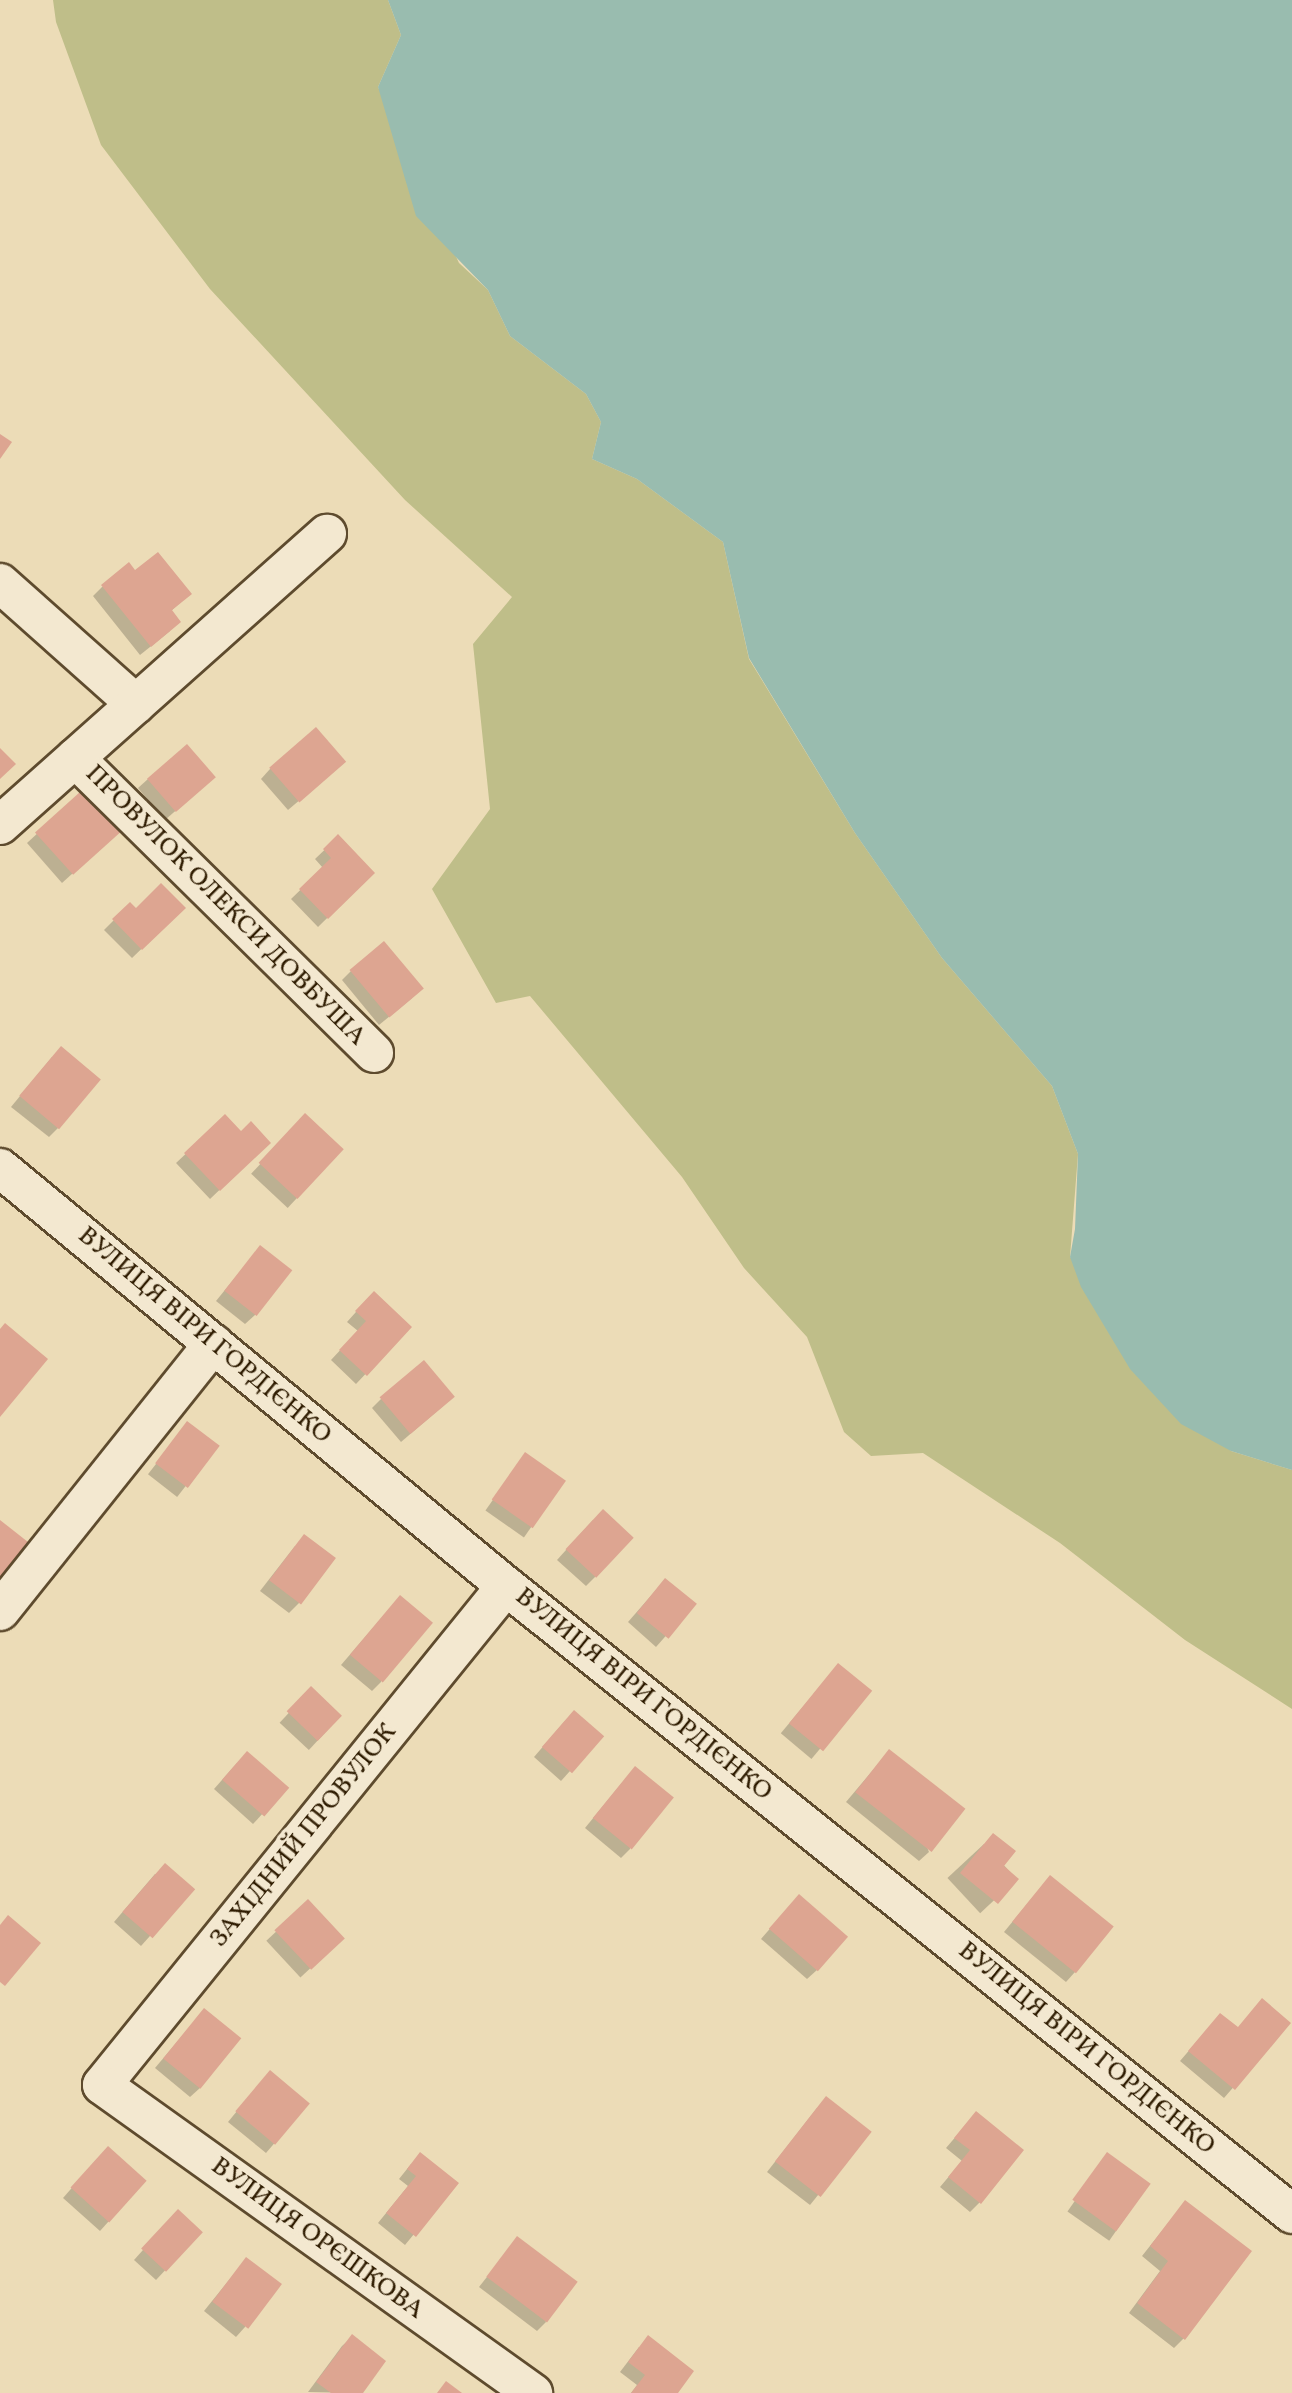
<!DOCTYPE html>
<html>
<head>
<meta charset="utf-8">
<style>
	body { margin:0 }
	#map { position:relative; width:1292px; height:2393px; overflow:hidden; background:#ecdcb7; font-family:Vollkorn,serif }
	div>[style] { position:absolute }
	.green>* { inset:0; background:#bfbe89 }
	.water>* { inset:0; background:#99bcaf }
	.shadow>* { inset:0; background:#0003; transform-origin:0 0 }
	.building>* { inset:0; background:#dda591; transform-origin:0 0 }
	.roads { filter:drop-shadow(2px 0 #5e4b2e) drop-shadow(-2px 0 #5e4b2e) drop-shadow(0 2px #5e4b2e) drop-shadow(0 -2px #5e4b2e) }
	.minor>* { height:38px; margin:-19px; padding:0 19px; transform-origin:19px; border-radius:19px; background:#f3e8d0 }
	span { translate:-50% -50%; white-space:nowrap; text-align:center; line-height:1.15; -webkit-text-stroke:7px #f3e8d0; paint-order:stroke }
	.street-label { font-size:26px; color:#2e1b00 }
</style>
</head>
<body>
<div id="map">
	<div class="green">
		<i style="clip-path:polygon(53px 0,388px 0,401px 35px,378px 87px,459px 263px,488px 290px,510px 336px,586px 394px,601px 422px,592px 459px,637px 479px,723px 542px,749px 659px,855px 833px,942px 958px,1052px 1086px,1078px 1154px,1070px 1257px,1231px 1451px,1292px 1470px,1292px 1709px,1185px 1640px,1060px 1543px,923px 1453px,871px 1456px,844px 1432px,807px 1337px,744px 1268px,682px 1177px,530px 996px,496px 1003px,432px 889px,490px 809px,473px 644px,512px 597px,405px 500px,210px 289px,101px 145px,56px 22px)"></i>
	</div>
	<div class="water">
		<i style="clip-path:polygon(388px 0,1292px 0,1292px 1470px,1231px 1451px,1181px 1424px,1130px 1369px,1081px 1287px,1070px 1257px,1075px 1229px,1078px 1154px,1052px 1086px,942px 958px,855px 833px,749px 658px,723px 542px,637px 479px,592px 459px,601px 422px,586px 394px,510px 336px,488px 290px,416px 216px,378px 87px,401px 35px)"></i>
	</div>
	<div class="shadow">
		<i style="clip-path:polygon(135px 572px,190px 594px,171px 611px,170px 631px,140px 655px,93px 596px,102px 587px)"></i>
		<i style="clip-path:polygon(270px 769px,334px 771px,288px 810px,261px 779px)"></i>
		<i style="clip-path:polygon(148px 779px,204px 786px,165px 820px,138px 788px)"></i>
		<i style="clip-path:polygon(90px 785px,116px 834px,62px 883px,27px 843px)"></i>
		<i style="clip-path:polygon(338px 837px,373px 873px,318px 927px,291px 899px,323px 868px,315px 859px)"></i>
		<i style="clip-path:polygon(130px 904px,136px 910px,184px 908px,132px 958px,104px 930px)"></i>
		<i style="clip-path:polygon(351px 971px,412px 998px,379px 1025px,342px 980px)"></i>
		<i style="clip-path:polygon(52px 1057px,58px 1128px,49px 1137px,11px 1107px)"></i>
		<i style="left:305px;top:1116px;width:50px;height:79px;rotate:43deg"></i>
		<i style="clip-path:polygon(225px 1117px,240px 1133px,269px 1143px,210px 1199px,176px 1163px)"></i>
		<i style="clip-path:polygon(260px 1247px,255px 1315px,245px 1324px,216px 1301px)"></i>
		<i style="clip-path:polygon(364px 1303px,410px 1327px,356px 1384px,331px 1360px,358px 1331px,347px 1322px)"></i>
		<i style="clip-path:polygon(381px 1399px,443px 1406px,401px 1442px,372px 1408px)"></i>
		<i style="left:188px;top:1423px;width:37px;height:65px;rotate:38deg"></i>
		<i style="left:525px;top:1454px;width:47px;height:69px;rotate:35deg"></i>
		<i style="clip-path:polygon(593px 1520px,595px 1577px,586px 1586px,557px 1560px)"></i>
		<i style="clip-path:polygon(295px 1546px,299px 1603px,289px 1613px,260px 1591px)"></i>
		<i style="clip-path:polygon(656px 1590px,694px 1604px,656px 1647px,628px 1622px)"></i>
		<i style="clip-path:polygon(391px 1607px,381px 1682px,372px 1691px,341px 1665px)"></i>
		<i style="left:838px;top:1665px;width:40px;height:89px;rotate:40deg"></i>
		<i style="left:311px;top:1689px;width:40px;height:46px;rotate:43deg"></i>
		<i style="clip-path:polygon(565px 1721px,570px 1771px,561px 1781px,534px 1757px)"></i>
		<i style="clip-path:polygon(889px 1751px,929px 1852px,919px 1861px,846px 1802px)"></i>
		<i style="clip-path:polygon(237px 1763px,286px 1788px,253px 1824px,214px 1789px)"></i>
		<i style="clip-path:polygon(626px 1778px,630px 1849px,621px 1858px,585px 1828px)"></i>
		<i style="left:984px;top:1844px;width:48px;height:50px;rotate:47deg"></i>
		<i style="clip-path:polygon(155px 1874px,192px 1889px,141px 1946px,114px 1922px)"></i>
		<i style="clip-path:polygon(1041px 1887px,1075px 1972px,1066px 1982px,1004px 1932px)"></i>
		<i style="left:308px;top:1902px;width:50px;height:57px;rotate:47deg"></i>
		<i style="clip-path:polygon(790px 1906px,817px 1970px,807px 1979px,761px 1939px)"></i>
		<i style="clip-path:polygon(204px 2010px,200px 2088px,190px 2097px,155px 2068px)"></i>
		<i style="clip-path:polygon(1289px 2023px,1224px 2098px,1180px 2061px,1211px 2025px,1237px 2029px)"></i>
		<i style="clip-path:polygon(261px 2082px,308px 2104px,266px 2153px,228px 2122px)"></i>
		<i style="clip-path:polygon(817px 2108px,869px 2132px,810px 2205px,767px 2172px)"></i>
		<i style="clip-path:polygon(976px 2113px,980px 2202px,970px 2212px,940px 2187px,962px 2161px,946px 2148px)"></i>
		<i style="left:1107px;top:2155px;width:51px;height:69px;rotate:35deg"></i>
		<i style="clip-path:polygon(98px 2158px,109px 2221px,100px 2231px,63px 2198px)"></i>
		<i style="clip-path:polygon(411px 2164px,456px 2183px,405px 2245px,378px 2223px,408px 2186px,399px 2179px)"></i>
		<i style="clip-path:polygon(1185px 2202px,1184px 2338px,1174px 2348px,1129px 2313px,1160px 2271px,1142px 2256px)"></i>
		<i style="clip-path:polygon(169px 2221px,201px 2232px,156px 2280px,134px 2260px)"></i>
		<i style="clip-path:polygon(517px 2239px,546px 2322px,537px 2331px,479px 2287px)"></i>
		<i style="clip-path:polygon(246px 2259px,245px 2327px,236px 2337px,204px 2311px)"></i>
		<i style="clip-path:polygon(352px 2337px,360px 2393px,308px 2392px,342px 2346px)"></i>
		<i style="clip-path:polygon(639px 2347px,675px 2393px,631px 2393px,637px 2385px,620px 2372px)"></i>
	</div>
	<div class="building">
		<i style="clip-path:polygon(0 434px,12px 442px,0 459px)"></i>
		<i style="clip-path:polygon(158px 552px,192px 594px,172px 610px,181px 622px,151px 647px,101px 585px,129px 562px,135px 570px)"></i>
		<i style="left:316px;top:727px;width:46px;height:62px;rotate:49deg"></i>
		<i style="left:187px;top:744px;width:44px;height:53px;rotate:49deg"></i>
		<i style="clip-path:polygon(0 748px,16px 764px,0 779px)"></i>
		<i style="left:90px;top:783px;width:57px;height:74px;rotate:48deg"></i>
		<i style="clip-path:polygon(338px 834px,375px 873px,328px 919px,299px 889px,331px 858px,323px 849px)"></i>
		<i style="clip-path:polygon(161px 883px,186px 908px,142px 950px,112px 919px,130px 902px,136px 908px)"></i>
		<i style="left:384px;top:941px;width:62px;height:45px;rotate:50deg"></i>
		<i style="left:61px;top:1046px;width:52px;height:65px;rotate:40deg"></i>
		<i style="left:305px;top:1113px;width:53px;height:68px;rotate:43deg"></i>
		<i style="clip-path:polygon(225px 1114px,241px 1131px,251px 1121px,271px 1143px,220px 1191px,184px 1153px)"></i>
		<i style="left:260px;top:1245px;width:41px;height:58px;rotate:38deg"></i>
		<i style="clip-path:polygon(374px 1291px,412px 1327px,367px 1376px,339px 1350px,366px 1321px,355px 1311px)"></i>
		<i style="clip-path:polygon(5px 1323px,48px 1359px,0 1417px,0 1329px)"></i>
		<i style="left:424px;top:1360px;width:48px;height:58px;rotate:50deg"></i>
		<i style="left:187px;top:1421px;width:41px;height:53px;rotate:37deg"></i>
		<i style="left:525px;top:1452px;width:50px;height:58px;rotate:35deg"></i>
		<i style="left:603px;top:1509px;width:42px;height:55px;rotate:43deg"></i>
		<i style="clip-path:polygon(0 1520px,28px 1542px,0 1578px)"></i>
		<i style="left:304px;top:1534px;width:40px;height:58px;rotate:37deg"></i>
		<i style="left:665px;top:1578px;width:41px;height:45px;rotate:39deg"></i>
		<i style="left:400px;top:1595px;width:43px;height:78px;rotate:40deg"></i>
		<i style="left:838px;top:1663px;width:44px;height:78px;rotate:39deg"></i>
		<i style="left:311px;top:1686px;width:43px;height:35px;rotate:44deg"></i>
		<i style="left:574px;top:1710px;width:40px;height:49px;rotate:41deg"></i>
		<i style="left:889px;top:1749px;width:97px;height:55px;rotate:38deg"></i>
		<i style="left:247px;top:1751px;width:56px;height:38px;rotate:41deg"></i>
		<i style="left:635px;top:1766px;width:50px;height:67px;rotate:39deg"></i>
		<i style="clip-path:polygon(993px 1833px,1016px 1851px,1004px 1866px,1019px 1879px,998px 1904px,960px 1873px)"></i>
		<i style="left:165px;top:1863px;width:40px;height:65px;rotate:41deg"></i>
		<i style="left:1050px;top:1875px;width:82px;height:60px;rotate:39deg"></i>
		<i style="left:799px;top:1894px;width:65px;height:46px;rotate:41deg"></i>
		<i style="left:308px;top:1899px;width:54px;height:46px;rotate:47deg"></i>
		<i style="clip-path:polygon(8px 1915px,41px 1943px,5px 1986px,0 1982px,0 1925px)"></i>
		<i style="clip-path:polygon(1262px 1998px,1291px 2023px,1235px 2090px,1188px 2051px,1220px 2013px,1238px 2027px)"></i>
		<i style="left:204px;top:2008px;width:48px;height:65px;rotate:39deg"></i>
		<i style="left:270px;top:2070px;width:52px;height:54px;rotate:40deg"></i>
		<i style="left:826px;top:2096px;width:58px;height:83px;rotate:38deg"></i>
		<i style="clip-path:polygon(976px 2111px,1024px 2150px,981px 2204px,948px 2177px,970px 2150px,954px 2138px)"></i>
		<i style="left:108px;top:2146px;width:52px;height:56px;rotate:42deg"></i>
		<i style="clip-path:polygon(420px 2152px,459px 2183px,416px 2237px,386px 2213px,416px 2176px,407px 2169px)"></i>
		<i style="left:1107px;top:2152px;width:54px;height:59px;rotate:36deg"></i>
		<i style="clip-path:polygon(1185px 2200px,1252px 2251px,1185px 2340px,1137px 2303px,1168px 2261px,1150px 2246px)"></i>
		<i style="left:178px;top:2209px;width:34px;height:54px;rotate:43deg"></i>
		<i style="left:517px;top:2236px;width:76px;height:51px;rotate:37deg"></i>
		<i style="left:246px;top:2257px;width:45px;height:56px;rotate:37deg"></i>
		<i style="clip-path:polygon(352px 2334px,386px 2361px,363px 2393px,331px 2393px,316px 2382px)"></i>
		<i style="clip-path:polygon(648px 2335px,694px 2371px,678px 2393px,631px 2393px,645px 2375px,628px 2362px)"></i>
		<i style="clip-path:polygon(446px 2381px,462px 2393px,437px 2393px)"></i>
	</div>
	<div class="roads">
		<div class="minor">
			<i style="left:0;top:583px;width:182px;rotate:41.7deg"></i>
			<i style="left:75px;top:758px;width:420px;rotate:44.6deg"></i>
			<i style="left:0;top:825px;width:438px;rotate:-41.7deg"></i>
			<i style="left:0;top:1168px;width:656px;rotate:39.56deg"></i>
			<i style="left:506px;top:1586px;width:1006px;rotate:38.62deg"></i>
			<i style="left:506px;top:1586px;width:642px;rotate:128.99deg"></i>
			<i style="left:102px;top:2085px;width:530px;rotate:35.55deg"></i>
			<i style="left:0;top:1611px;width:342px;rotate:-51.4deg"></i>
		</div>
	</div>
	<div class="street-label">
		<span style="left:225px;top:906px;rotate:45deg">ПРОВУЛОК ОЛЕКСИ ДОВБУША</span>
		<span style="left:204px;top:1336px;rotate:40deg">ВУЛИЦЯ ВІРИ ГОРДІЄНКО</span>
		<span style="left:643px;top:1695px;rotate:39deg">ВУЛИЦЯ ВІРИ ГОРДІЄНКО</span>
		<span style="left:304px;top:1836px;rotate:-51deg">ЗАХІДНИЙ ПРОВУЛОК</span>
		<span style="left:1086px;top:2049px;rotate:39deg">ВУЛИЦЯ ВІРИ ГОРДІЄНКО</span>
		<span style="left:317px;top:2239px;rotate:36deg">ВУЛИЦЯ ОРЄШКОВА</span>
	</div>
</div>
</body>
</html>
